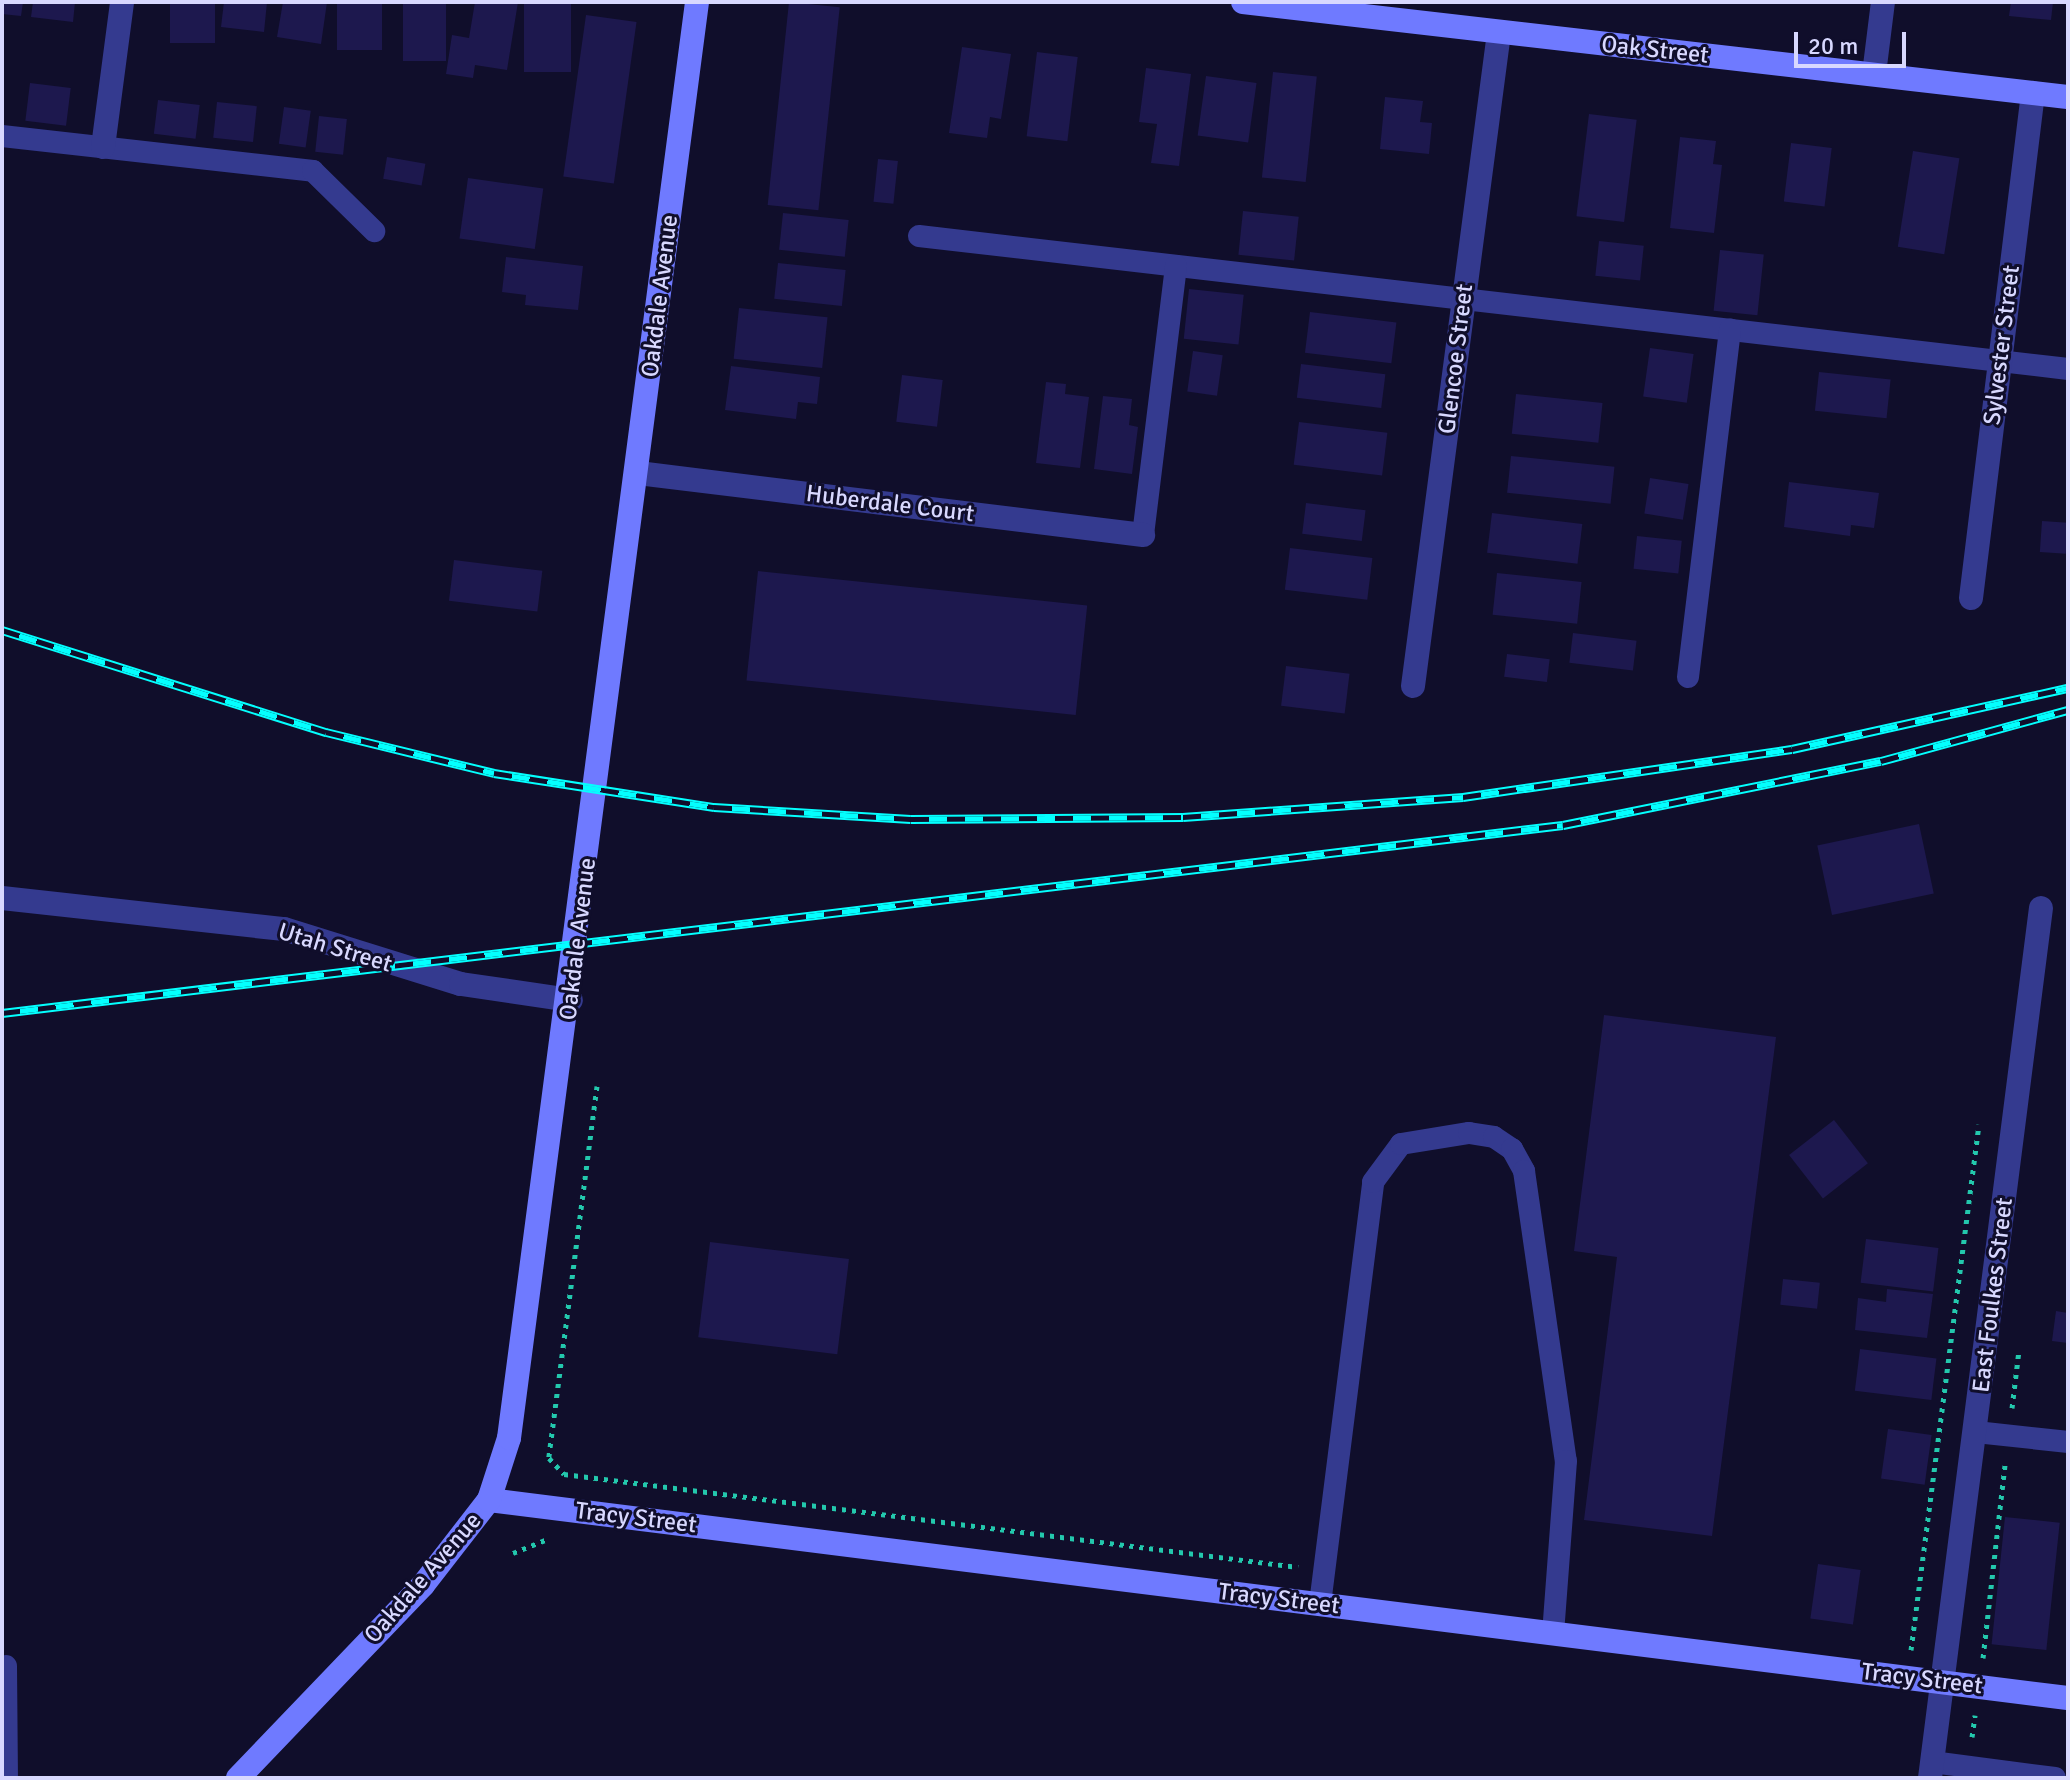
<!DOCTYPE html>
<html>
<head>
<meta charset="utf-8">
<style>
	body { margin:0 }
	#map { position:relative; width:2070px; height:1780px; overflow:hidden; background:#100e2b; font-family:Signika,sans-serif }
	div>[style] { position:absolute }
	.building>* { inset:0; background:#1d184e; transform-origin:0 0 }
	.path>* { height:5px; margin-top:-2.5px; transform-origin:0; background:repeating-linear-gradient(90deg,#23c8ad 0 4px,transparent 0 10px) }
	.lane>* { height:22px; margin:-11px; padding:0 11px; transform-origin:11px; border-radius:11px; background:#343a8f }
	.street>* { height:24px; margin:-12px; padding:0 12px; transform-origin:12px; border-radius:12px; background:#343a8f }
	.secondary>* { height:24px; margin:-12px; padding:0 12px; transform-origin:12px; border-radius:12px; background:#6f7aff }
	.rail>* { height:9px; margin-top:-4.5px; transform-origin:0; background:repeating-linear-gradient(90deg,#100e2b 0 18px,#04fffe 0 36px); box-sizing:border-box; border-block:2px solid #04fffe }
	span { translate:-50% -50%; white-space:nowrap; text-align:center; line-height:1.15; -webkit-text-stroke:6px #100e2b; paint-order:stroke }
	.street-label { font-size:24px; color:#d8d8ff }
	.frame { position:absolute; inset:0; border:4px solid #d8d8ff; pointer-events:none }
	.scale { position:absolute; left:1794px; top:32px; width:112px; height:36px; box-sizing:border-box; border:4px solid #d8d8ff; border-top:0; padding-left:10px; font-size:24px; line-height:28px; white-space:nowrap; color:#d8d8ff; -webkit-text-stroke:6px #100e2b; paint-order:stroke }
</style>
</head>
<body>
<div id="map">
	<div class="building">
		<i style="clip-path:polygon(2px 2px,23px 2px,21px 16px,2px 14px)"></i>
		<i style="clip-path:polygon(33px 2px,75px 2px,73px 22px,31px 17px)"></i>
		<i style="left:170px;top:2px;width:45px;height:41px"></i>
		<i style="clip-path:polygon(224px 2px,267px 2px,264px 32px,221px 27px)"></i>
		<i style="clip-path:polygon(283px 2px,327px 2px,321px 44px,277px 37px)"></i>
		<i style="left:337px;top:2px;width:45px;height:48px"></i>
		<i style="left:403px;top:2px;width:43px;height:59px"></i>
		<i style="clip-path:polygon(475px 2px,518px 2px,507px 70px,475px 65px,473px 78px,446px 74px,452px 35px,469px 38px)"></i>
		<i style="left:524px;top:2px;width:47px;height:70px"></i>
		<i style="left:789px;top:2px;width:51px;height:204px;rotate:6deg"></i>
		<i style="clip-path:polygon(2011px 2px,2053px 2px,2051px 20px,2009px 16px)"></i>
		<i style="left:586px;top:15px;width:51px;height:163px;rotate:8deg"></i>
		<i style="clip-path:polygon(962px 47px,1011px 54px,1001px 119px,990px 117px,987px 138px,949px 133px)"></i>
		<i style="left:1037px;top:52px;width:41px;height:85px;rotate:7deg"></i>
		<i style="clip-path:polygon(1146px 68px,1191px 74px,1179px 166px,1151px 163px,1157px 124px,1139px 122px)"></i>
		<i style="left:1273px;top:72px;width:44px;height:106px;rotate:6deg"></i>
		<i style="left:1206px;top:76px;width:51px;height:60px;rotate:8deg"></i>
		<i style="left:30px;top:83px;width:41px;height:38px;rotate:7deg"></i>
		<i style="clip-path:polygon(1385px 97px,1423px 101px,1420px 122px,1432px 123px,1429px 154px,1380px 149px)"></i>
		<i style="left:158px;top:100px;width:42px;height:34px;rotate:7deg"></i>
		<i style="left:217px;top:102px;width:40px;height:36px;rotate:6deg"></i>
		<i style="left:284px;top:107px;width:27px;height:37px;rotate:8deg"></i>
		<i style="left:1589px;top:114px;width:48px;height:103px;rotate:7deg"></i>
		<i style="left:319px;top:116px;width:28px;height:36px;rotate:6deg"></i>
		<i style="clip-path:polygon(1680px 137px,1716px 141px,1713px 164px,1722px 165px,1714px 233px,1670px 228px)"></i>
		<i style="left:1791px;top:143px;width:41px;height:59px;rotate:7deg"></i>
		<i style="left:1913px;top:151px;width:47px;height:97px;rotate:9deg"></i>
		<i style="left:387px;top:157px;width:39px;height:22px;rotate:10deg"></i>
		<i style="left:878px;top:159px;width:20px;height:43px;rotate:6deg"></i>
		<i style="left:468px;top:178px;width:76px;height:61px;rotate:8deg"></i>
		<i style="left:1243px;top:211px;width:56px;height:44px;rotate:6deg"></i>
		<i style="left:783px;top:213px;width:66px;height:37px;rotate:6deg"></i>
		<i style="left:1599px;top:241px;width:45px;height:35px;rotate:6deg"></i>
		<i style="left:1720px;top:250px;width:44px;height:61px;rotate:6deg"></i>
		<i style="clip-path:polygon(506px 257px,583px 266px,578px 310px,525px 305px,526px 295px,502px 292px)"></i>
		<i style="left:778px;top:263px;width:68px;height:36px;rotate:6deg"></i>
		<i style="left:1189px;top:289px;width:55px;height:50px;rotate:6deg"></i>
		<i style="left:739px;top:308px;width:89px;height:51px;rotate:6deg"></i>
		<i style="left:1310px;top:312px;width:87px;height:41px;rotate:7deg"></i>
		<i style="left:1650px;top:348px;width:44px;height:49px;rotate:8deg"></i>
		<i style="left:1193px;top:351px;width:30px;height:41px;rotate:8deg"></i>
		<i style="left:1301px;top:364px;width:85px;height:34px;rotate:7deg"></i>
		<i style="clip-path:polygon(731px 366px,820px 377px,817px 404px,798px 402px,796px 419px,725px 410px)"></i>
		<i style="left:1819px;top:372px;width:72px;height:39px;rotate:6deg"></i>
		<i style="left:902px;top:375px;width:41px;height:47px;rotate:7deg"></i>
		<i style="clip-path:polygon(1046px 382px,1066px 384px,1065px 394px,1089px 397px,1080px 468px,1036px 463px)"></i>
		<i style="left:1516px;top:394px;width:87px;height:40px;rotate:6deg"></i>
		<i style="clip-path:polygon(1103px 396px,1132px 399px,1129px 425px,1138px 427px,1132px 474px,1094px 469px)"></i>
		<i style="left:1299px;top:422px;width:89px;height:43px;rotate:7deg"></i>
		<i style="left:1511px;top:456px;width:104px;height:37px;rotate:6deg"></i>
		<i style="left:1650px;top:478px;width:39px;height:36px;rotate:9deg"></i>
		<i style="clip-path:polygon(1789px 482px,1879px 493px,1874px 528px,1851px 525px,1850px 536px,1784px 527px)"></i>
		<i style="left:1306px;top:503px;width:60px;height:31px;rotate:7deg"></i>
		<i style="left:1492px;top:513px;width:91px;height:40px;rotate:7deg"></i>
		<i style="left:2042px;top:521px;width:26px;height:31px;rotate:4deg"></i>
		<i style="left:1637px;top:536px;width:45px;height:33px;rotate:6deg"></i>
		<i style="left:1290px;top:548px;width:83px;height:42px;rotate:7deg"></i>
		<i style="left:454px;top:560px;width:89px;height:41px;rotate:7deg"></i>
		<i style="left:758px;top:571px;width:331px;height:110px;rotate:6deg"></i>
		<i style="left:1497px;top:573px;width:85px;height:42px;rotate:6deg"></i>
		<i style="left:1573px;top:633px;width:64px;height:30px;rotate:7deg"></i>
		<i style="left:1507px;top:654px;width:43px;height:23px;rotate:7deg"></i>
		<i style="left:1286px;top:666px;width:64px;height:40px;rotate:7deg"></i>
		<i style="left:1919px;top:824px;width:71px;height:104px;rotate:78deg"></i>
		<i style="clip-path:polygon(1604px 1015px,1776px 1037px,1712px 1536px,1584px 1520px,1617px 1257px,1574px 1251px)"></i>
		<i style="left:1834px;top:1120px;width:55px;height:57px;rotate:52deg"></i>
		<i style="left:1866px;top:1239px;width:73px;height:44px;rotate:7deg"></i>
		<i style="left:710px;top:1242px;width:140px;height:96px;rotate:7deg"></i>
		<i style="left:1783px;top:1279px;width:37px;height:26px;rotate:6deg"></i>
		<i style="clip-path:polygon(1887px 1289px,1933px 1294px,1927px 1338px,1855px 1330px,1858px 1298px,1886px 1302px)"></i>
		<i style="clip-path:polygon(2056px 1311px,2068px 1313px,2068px 1343px,2052px 1341px)"></i>
		<i style="left:1860px;top:1349px;width:77px;height:42px;rotate:7deg"></i>
		<i style="left:1888px;top:1429px;width:44px;height:50px;rotate:8deg"></i>
		<i style="left:2005px;top:1517px;width:55px;height:128px;rotate:6deg"></i>
		<i style="left:1818px;top:1564px;width:43px;height:55px;rotate:8deg"></i>
	</div>
	<div class="path">
		<i style="left:597px;top:1086px;width:375px;rotate:97.4deg"></i>
		<i style="left:549px;top:1458px;width:22px;rotate:47deg"></i>
		<i style="left:564px;top:1474px;width:740px;rotate:7.22deg"></i>
		<i style="left:2012px;top:1408px;width:58px;rotate:-83.1deg"></i>
		<i style="left:513px;top:1553px;width:35px;rotate:-22deg"></i>
		<i style="left:1911px;top:1650px;width:530px;rotate:-82.63deg"></i>
		<i style="left:1983px;top:1658px;width:194px;rotate:-83.5deg"></i>
		<i style="left:1972px;top:1737px;width:22px;rotate:-82deg"></i>
	</div>
	<div class="lane">
		<i style="left:2px;top:136px;width:313px;rotate:6.4deg"></i>
		<i style="left:313px;top:171px;width:86px;rotate:44.5deg"></i>
		<i style="left:919px;top:236px;width:1157px;rotate:6.6deg"></i>
		<i style="left:1143px;top:535px;width:271px;rotate:-83deg"></i>
		<i style="left:1688px;top:677px;width:350px;rotate:-83.1deg"></i>
		<i style="left:1976px;top:1432px;width:93px;rotate:6.2deg"></i>
		<i style="left:1320px;top:1604px;width:425px;rotate:-82.8deg"></i>
		<i style="left:1373px;top:1182px;width:47px;rotate:-53.6deg"></i>
		<i style="left:1401px;top:1144px;width:69px;rotate:-9.2deg"></i>
		<i style="left:1469px;top:1133px;width:25px;rotate:9deg"></i>
		<i style="left:1494px;top:1137px;width:22px;rotate:34deg"></i>
		<i style="left:1512px;top:1149px;width:25px;rotate:61deg"></i>
		<i style="left:1524px;top:1171px;width:293px;rotate:81.8deg"></i>
		<i style="left:1566px;top:1461px;width:172px;rotate:94.3deg"></i>
		<i style="left:6px;top:1666px;width:112px;rotate:89.5deg"></i>
		<i style="left:1932px;top:1762px;width:124px;rotate:7.4deg"></i>
	</div>
	<div class="street">
		<i style="left:1874px;top:74px;width:73px;rotate:-82.9deg"></i>
		<i style="left:103px;top:147px;width:146px;rotate:-82.5deg"></i>
		<i style="left:638px;top:473px;width:509px;rotate:7deg"></i>
		<i style="left:1971px;top:598px;width:509px;rotate:-83deg"></i>
		<i style="left:1413px;top:686px;width:659px;rotate:-82.5deg"></i>
		<i style="left:2px;top:898px;width:284px;rotate:6.3deg"></i>
		<i style="left:284px;top:929px;width:185px;rotate:17.3deg"></i>
		<i style="left:461px;top:984px;width:111px;rotate:8.3deg"></i>
		<i style="left:1930px;top:1778px;width:877px;rotate:-82.73deg"></i>
	</div>
	<div class="secondary">
		<i style="left:1243px;top:2px;width:830px;rotate:6.57deg"></i>
		<i style="left:489px;top:1500px;width:1591px;rotate:7.15deg"></i>
		<i style="left:238px;top:1778px;width:267px;rotate:-46.2deg"></i>
		<i style="left:423px;top:1585px;width:108px;rotate:-52.2deg"></i>
		<i style="left:489px;top:1500px;width:65px;rotate:-72.1deg"></i>
		<i style="left:509px;top:1438px;width:1448px;rotate:-82.54deg"></i>
	</div>
	<div class="rail">
		<i style="left:2px;top:630px;width:340px;rotate:17.5deg"></i>
		<i style="left:326px;top:732px;width:173px;rotate:13.7deg"></i>
		<i style="left:494px;top:773px;width:223px;rotate:8.8deg"></i>
		<i style="left:714px;top:807px;width:197px;rotate:3.5deg"></i>
		<i style="left:911px;top:819px;width:272px;rotate:-0.4deg"></i>
		<i style="left:1183px;top:817px;width:281px;rotate:-4.1deg"></i>
		<i style="left:1463px;top:797px;width:332px;rotate:-8.3deg"></i>
		<i style="left:1792px;top:749px;width:283px;rotate:-12.5deg"></i>
		<i style="left:2px;top:1013px;width:1572px;rotate:-6.87deg"></i>
		<i style="left:1563px;top:825px;width:324px;rotate:-11.4deg"></i>
		<i style="left:1881px;top:761px;width:194px;rotate:-15.3deg"></i>
	</div>
	<div class="street-label">
		<span style="left:1655px;top:50px;rotate:6deg">Oak Street</span>
		<span style="left:660px;top:296px;rotate:-83deg">Oakdale Avenue</span>
		<span style="left:2002px;top:345px;rotate:-83deg">Sylvester Street</span>
		<span style="left:1456px;top:359px;rotate:-83deg">Glencoe Street</span>
		<span style="left:890px;top:504px;rotate:7deg">Huberdale Court</span>
		<span style="left:578px;top:939px;rotate:-83deg">Oakdale Avenue</span>
		<span style="left:335px;top:948px;rotate:17deg">Utah Street</span>
		<span style="left:1993px;top:1295px;rotate:-83deg">East Foulkes Street</span>
		<span style="left:636px;top:1518px;rotate:7deg">Tracy Street</span>
		<span style="left:423px;top:1578px;rotate:-49deg">Oakdale Avenue</span>
		<span style="left:1279px;top:1599px;rotate:7deg">Tracy Street</span>
		<span style="left:1922px;top:1679px;rotate:7deg">Tracy Street</span>
	</div>
	<div class="frame"></div>
	<div class="scale">20 m</div>
</div>
</body>
</html>
